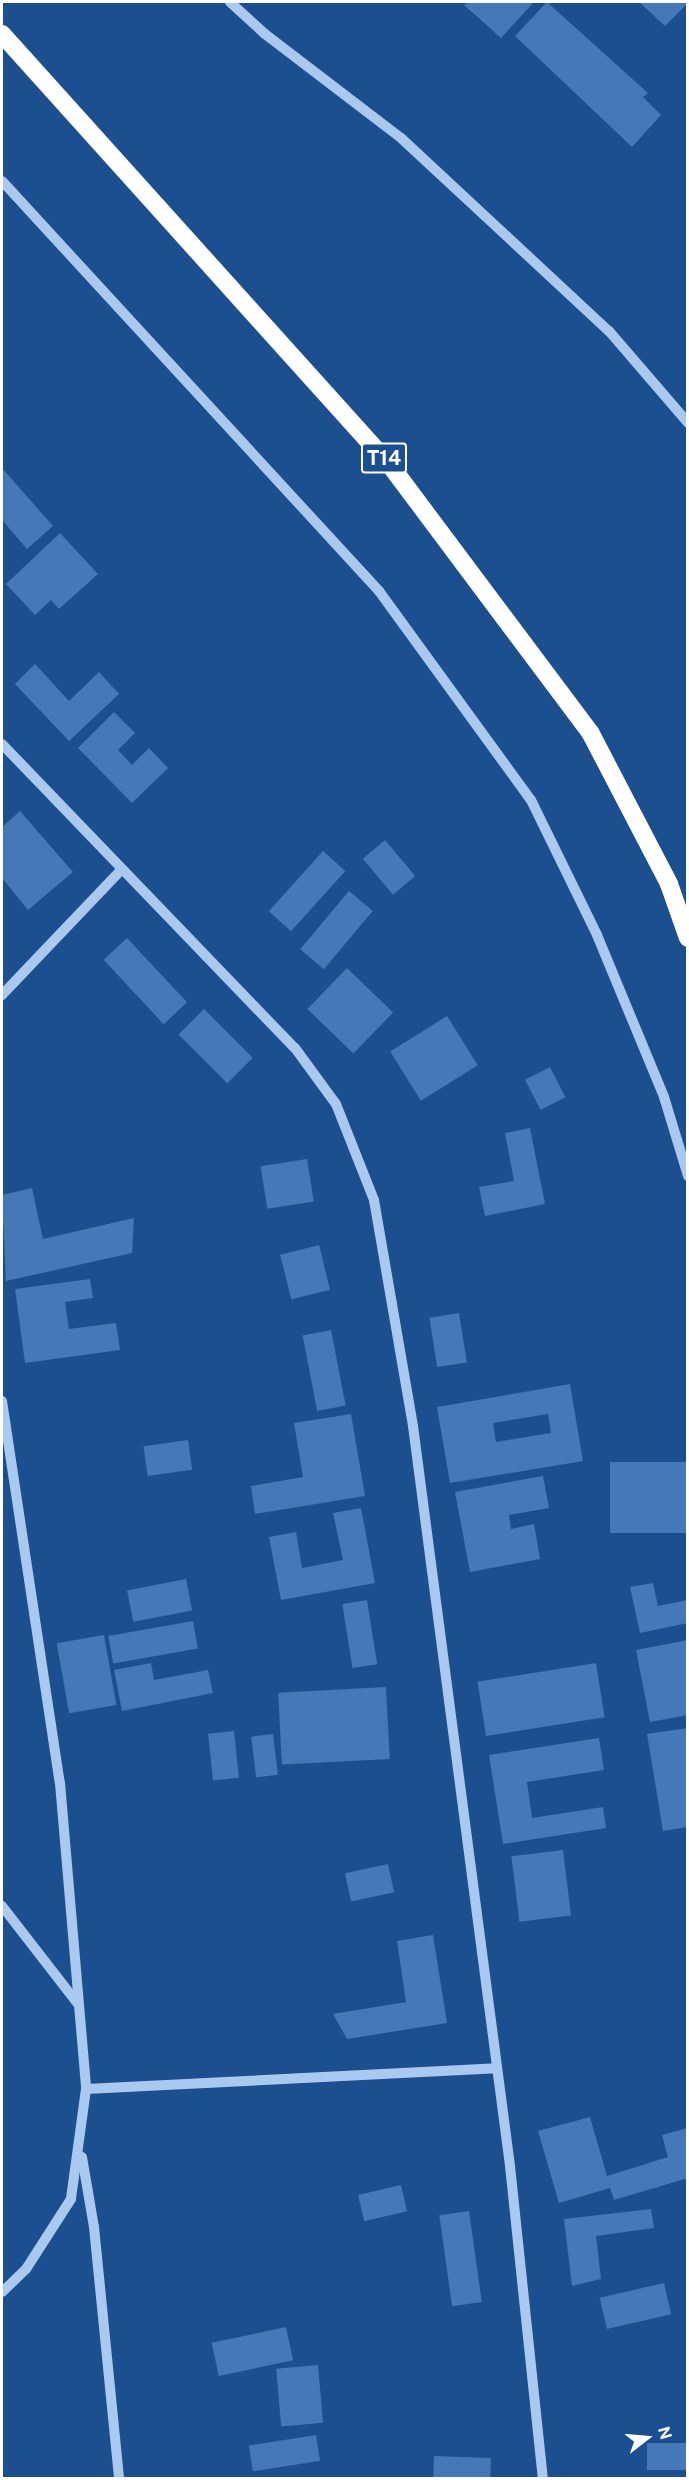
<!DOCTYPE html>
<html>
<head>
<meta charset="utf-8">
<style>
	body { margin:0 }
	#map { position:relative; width:689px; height:2480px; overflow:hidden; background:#1b4f8f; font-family:"Public Sans",sans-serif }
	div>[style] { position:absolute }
	.building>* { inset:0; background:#4478b7; transform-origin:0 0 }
	.minor>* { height:10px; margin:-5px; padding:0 5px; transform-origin:5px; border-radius:5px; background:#a9c9ee }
	.highway>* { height:18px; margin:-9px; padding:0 9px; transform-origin:9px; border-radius:9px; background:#fff }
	span { translate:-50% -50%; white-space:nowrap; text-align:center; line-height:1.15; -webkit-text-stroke:4.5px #1b4f8f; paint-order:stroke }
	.shield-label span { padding:2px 4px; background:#1b4f8f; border:2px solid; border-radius:4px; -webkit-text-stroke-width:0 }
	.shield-label { font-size:20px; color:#fff; font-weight:700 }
	.frame { position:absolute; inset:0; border:3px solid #fff; pointer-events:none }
	.north { position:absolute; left:617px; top:2408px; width:60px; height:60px; -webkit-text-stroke:4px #1b4f8f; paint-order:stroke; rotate:74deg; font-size:16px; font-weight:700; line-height:24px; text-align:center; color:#fff }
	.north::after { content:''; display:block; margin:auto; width:21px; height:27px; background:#fff; clip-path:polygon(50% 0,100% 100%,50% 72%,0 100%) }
</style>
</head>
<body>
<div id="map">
	<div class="building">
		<i style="clip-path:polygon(468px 2px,534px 2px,501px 38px,464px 5px)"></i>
		<i style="clip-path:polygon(547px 2px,648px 93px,643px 97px,661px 115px,632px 147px,515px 36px)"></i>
		<i style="clip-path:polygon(639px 2px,688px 2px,688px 3px,665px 26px)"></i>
		<i style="clip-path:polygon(2px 468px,53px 526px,27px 549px,2px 520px)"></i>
		<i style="clip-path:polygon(60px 533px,98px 574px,59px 609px,51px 600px,35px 615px,6px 584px)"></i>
		<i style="clip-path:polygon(35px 664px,69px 701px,99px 672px,119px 694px,69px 741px,15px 684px)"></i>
		<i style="clip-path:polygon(114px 712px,135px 733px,118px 750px,132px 765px,149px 748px,168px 768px,132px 803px,78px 748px)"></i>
		<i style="clip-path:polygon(20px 811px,73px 872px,28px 910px,2px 878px,2px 827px)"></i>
		<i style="left:385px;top:840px;width:47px;height:29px;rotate:50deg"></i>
		<i style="left:323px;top:851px;width:30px;height:81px;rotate:42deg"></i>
		<i style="left:349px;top:891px;width:31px;height:76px;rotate:40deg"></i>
		<i style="left:127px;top:938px;width:88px;height:32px;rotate:47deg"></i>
		<i style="left:347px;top:968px;width:64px;height:57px;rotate:44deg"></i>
		<i style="left:204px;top:1009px;width:69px;height:36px;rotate:45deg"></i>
		<i style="left:447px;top:1016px;width:58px;height:67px;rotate:58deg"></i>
		<i style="left:550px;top:1067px;width:34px;height:28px;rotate:63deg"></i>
		<i style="clip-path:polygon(530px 1128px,545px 1204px,485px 1216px,479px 1187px,514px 1181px,505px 1133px)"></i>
		<i style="left:307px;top:1159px;width:43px;height:47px;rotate:81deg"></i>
		<i style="clip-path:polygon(32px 1188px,43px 1239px,134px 1218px,132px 1253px,6px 1281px,2px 1195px)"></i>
		<i style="left:319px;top:1245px;width:46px;height:40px;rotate:76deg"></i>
		<i style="clip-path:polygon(90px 1279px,93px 1298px,65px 1302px,69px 1329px,116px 1323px,120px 1350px,25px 1363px,15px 1289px)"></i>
		<i style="left:459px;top:1313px;width:50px;height:30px;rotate:81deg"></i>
		<i style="left:331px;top:1330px;width:77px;height:29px;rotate:79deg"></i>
		<i style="clip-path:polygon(evenodd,570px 1384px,583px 1461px,450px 1483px,437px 1407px,570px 1384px,548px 1414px,551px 1433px,496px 1442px,493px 1423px,548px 1414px)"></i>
		<i style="clip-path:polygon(351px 1414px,365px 1496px,255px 1514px,251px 1486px,303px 1477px,294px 1423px)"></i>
		<i style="left:188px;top:1440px;width:30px;height:45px;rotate:82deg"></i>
		<i style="left:688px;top:1462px;width:71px;height:78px;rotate:90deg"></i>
		<i style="clip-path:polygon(543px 1476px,549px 1508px,509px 1515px,511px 1529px,534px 1524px,540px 1559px,470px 1572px,455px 1492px)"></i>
		<i style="clip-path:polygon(361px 1508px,375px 1583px,281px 1600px,269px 1537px,296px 1532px,302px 1568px,343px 1560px,333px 1513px)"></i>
		<i style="left:186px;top:1579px;width:32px;height:60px;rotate:79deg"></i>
		<i style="clip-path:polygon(653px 1583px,658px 1606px,688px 1600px,688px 1623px,640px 1633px,630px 1587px)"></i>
		<i style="left:367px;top:1600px;width:65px;height:25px;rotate:81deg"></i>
		<i style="left:193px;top:1621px;width:28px;height:86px;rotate:80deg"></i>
		<i style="left:104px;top:1635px;width:71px;height:48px;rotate:80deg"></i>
		<i style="clip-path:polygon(688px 1640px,688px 1715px,650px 1722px,636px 1650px)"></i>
		<i style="clip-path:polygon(151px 1663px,154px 1680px,208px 1670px,213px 1693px,122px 1711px,114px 1670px)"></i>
		<i style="left:596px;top:1663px;width:55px;height:120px;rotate:81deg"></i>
		<i style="left:386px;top:1687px;width:72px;height:108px;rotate:87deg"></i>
		<i style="clip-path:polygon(688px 1728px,688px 1827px,663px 1831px,647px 1734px)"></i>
		<i style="left:234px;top:1731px;width:47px;height:26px;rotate:84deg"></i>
		<i style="left:273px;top:1734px;width:41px;height:22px;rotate:83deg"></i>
		<i style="clip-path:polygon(599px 1738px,604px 1770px,527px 1782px,532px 1818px,603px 1807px,606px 1828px,503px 1844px,489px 1755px)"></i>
		<i style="left:563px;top:1850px;width:66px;height:52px;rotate:83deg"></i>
		<i style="left:388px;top:1864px;width:29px;height:44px;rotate:78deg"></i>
		<i style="clip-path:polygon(433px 1935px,447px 2023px,347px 2039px,333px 2014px,406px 2002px,397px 1941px)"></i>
		<i style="clip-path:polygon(590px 2117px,607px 2176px,668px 2157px,662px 2135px,688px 2128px,688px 2178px,614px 2200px,610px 2188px,559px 2203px,538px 2131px)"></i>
		<i style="left:401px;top:2185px;width:27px;height:44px;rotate:77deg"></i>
		<i style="clip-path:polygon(651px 2209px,654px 2228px,596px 2236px,601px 2279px,572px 2286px,564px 2219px)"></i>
		<i style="left:469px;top:2211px;width:92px;height:30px;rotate:82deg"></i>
		<i style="left:664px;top:2283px;width:32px;height:66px;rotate:77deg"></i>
		<i style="left:286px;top:2327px;width:34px;height:76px;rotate:78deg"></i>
		<i style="left:318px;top:2365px;width:58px;height:42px;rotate:85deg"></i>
		<i style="left:316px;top:2435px;width:26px;height:68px;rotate:81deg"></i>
		<i style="left:647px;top:2443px;width:41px;height:27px"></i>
		<i style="left:434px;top:2456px;width:57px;height:22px;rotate:2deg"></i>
	</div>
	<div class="minor">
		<i style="left:230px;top:2px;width:47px;rotate:42.4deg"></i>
		<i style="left:265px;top:34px;width:171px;rotate:37.4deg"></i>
		<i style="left:401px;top:138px;width:284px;rotate:42.9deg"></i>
		<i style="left:609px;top:331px;width:121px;rotate:49.3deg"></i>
		<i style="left:2px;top:181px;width:557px;rotate:47.4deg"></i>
		<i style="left:379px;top:591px;width:258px;rotate:54deg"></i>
		<i style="left:531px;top:800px;width:150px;rotate:63.9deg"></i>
		<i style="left:597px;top:935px;width:175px;rotate:67.5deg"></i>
		<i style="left:664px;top:1097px;width:83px;rotate:73.1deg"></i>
		<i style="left:2px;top:744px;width:422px;rotate:46.1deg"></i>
		<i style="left:295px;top:1048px;width:69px;rotate:53.8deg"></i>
		<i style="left:336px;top:1104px;width:103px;rotate:68.4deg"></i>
		<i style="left:374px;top:1200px;width:229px;rotate:80.2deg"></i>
		<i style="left:413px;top:1426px;width:746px;rotate:82.53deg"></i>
		<i style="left:510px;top:2166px;width:314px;rotate:84deg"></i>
		<i style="left:2px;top:995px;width:173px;rotate:-46.4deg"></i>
		<i style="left:2px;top:1401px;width:386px;rotate:81.4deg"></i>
		<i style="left:60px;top:1783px;width:307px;rotate:85.1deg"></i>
		<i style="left:86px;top:2089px;width:111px;rotate:97.8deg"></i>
		<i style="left:71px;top:2199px;width:83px;rotate:122.7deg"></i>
		<i style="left:26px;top:2269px;width:33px;rotate:136deg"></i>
		<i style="left:2px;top:1906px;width:124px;rotate:52.2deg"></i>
		<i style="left:86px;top:2089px;width:411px;rotate:-2.9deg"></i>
		<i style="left:82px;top:2157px;width:71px;rotate:80.3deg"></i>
		<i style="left:94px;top:2227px;width:252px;rotate:84.3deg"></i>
	</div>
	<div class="highway">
		<i style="left:2px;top:34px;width:580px;rotate:48.01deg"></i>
		<i style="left:390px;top:465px;width:334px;rotate:53.2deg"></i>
		<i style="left:590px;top:732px;width:171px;rotate:62.5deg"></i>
		<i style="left:669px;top:884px;width:57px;rotate:70.6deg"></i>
	</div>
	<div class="shield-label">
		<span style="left:384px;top:458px">T14</span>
	</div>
	<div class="frame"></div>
	<div class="north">N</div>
</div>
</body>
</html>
